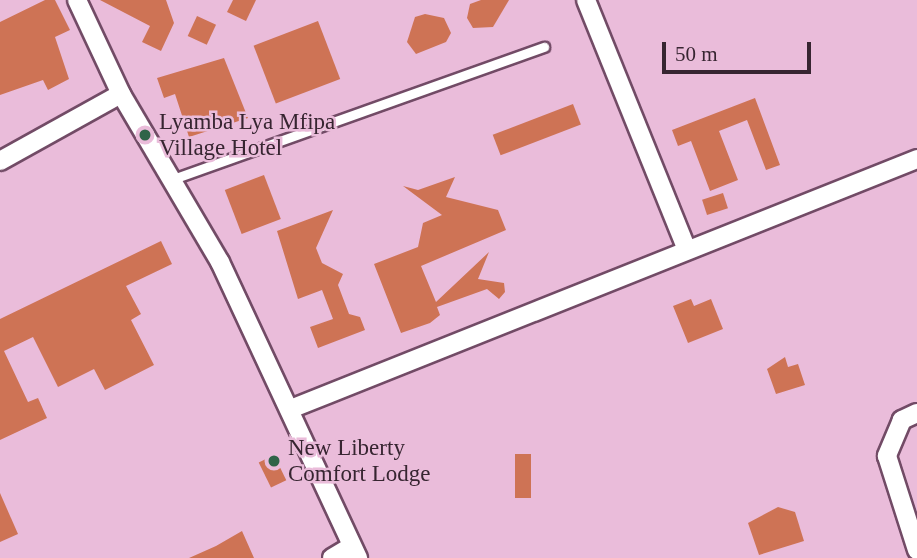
<!DOCTYPE html>
<html>
<head>
<meta charset="utf-8">
<style>
	body { margin:0 }
	#map { position:relative; width:917px; height:558px; overflow:hidden; background:#eabcda; font-family:"Times New Roman",serif }
	div>[style] { position:absolute }
	.building>* { inset:0; background:#ce7355; transform-origin:0 0 }
	.roads { filter:drop-shadow(2px 0 #724b66) drop-shadow(-2px 0 #724b66) drop-shadow(0 2px #724b66) drop-shadow(0 -2px #724b66) }
	.lane>* { height:9px; margin:-4.5px; padding:0 4.5px; transform-origin:4.5px; border-radius:4.5px; background:#fff }
	.street>* { height:18px; margin:-9px; padding:0 9px; transform-origin:9px; border-radius:9px; background:#fff }
	.dots>* { width:19px; height:19px; translate:-50% -50%; box-sizing:border-box; border:4px solid #eabcda; border-radius:50% }
	span { translate:-50% -50%; white-space:nowrap; text-align:center; line-height:1.15; -webkit-text-stroke:5px #eabcda; paint-order:stroke }
	.poi-label { font-size:23px; color:#372531 }
	.left { translate:0 -50%; text-align:left }
	.scale { position:absolute; left:662px; top:42px; width:149px; height:32px; box-sizing:border-box; border:4px solid #372531; border-top:0; padding-left:9px; font-size:21px; line-height:24px; white-space:nowrap; color:#372531; -webkit-text-stroke:5px #eabcda; paint-order:stroke }
</style>
</head>
<body>
<div id="map">
	<div class="building">
		<i style="clip-path:polygon(45px 0,55px 0,70px 30px,55px 37px,69px 79px,48px 90px,43px 80px,0 95px,0 22px)"></i>
		<i style="clip-path:polygon(100px 0,166px 0,174px 23px,161px 51px,142px 42px,150px 26px)"></i>
		<i style="clip-path:polygon(233px 0,256px 0,246px 21px,227px 12px)"></i>
		<i style="clip-path:polygon(481px 0,509px 0,493px 27px,473px 28px,467px 18px,470px 4px)"></i>
		<i style="clip-path:polygon(425px 14px,444px 18px,451px 33px,446px 42px,416px 54px,407px 42px,415px 17px)"></i>
		<i style="left:197px;top:16px;width:21px;height:22px;rotate:25deg"></i>
		<i style="left:318px;top:21px;width:62px;height:69px;rotate:69deg"></i>
		<i style="clip-path:polygon(224px 58px,248px 118px,189px 137px,175px 94px,164px 98px,157px 78px)"></i>
		<i style="clip-path:polygon(755px 98px,780px 165px,766px 170px,747px 120px,719px 131px,738px 180px,710px 191px,691px 141px,678px 146px,672px 130px)"></i>
		<i style="left:573px;top:104px;width:22px;height:86px;rotate:69deg"></i>
		<i style="left:264px;top:175px;width:47px;height:42px;rotate:69deg"></i>
		<i style="clip-path:polygon(455px 177px,446px 197px,498px 210px,506px 230px,421px 266px,436px 302px,489px 252px,478px 279px,504px 283px,505px 292px,499px 299px,487px 289px,437px 307px,440px 315px,430px 323px,401px 333px,374px 264px,418px 247px,423px 223px,442px 215px,403px 186px,418px 190px)"></i>
		<i style="left:723px;top:193px;width:16px;height:22px;rotate:72deg"></i>
		<i style="clip-path:polygon(333px 210px,316px 248px,322px 263px,343px 274px,338px 285px,349px 314px,360px 317px,365px 330px,318px 348px,310px 327px,333px 319px,322px 290px,298px 299px,277px 231px)"></i>
		<i style="clip-path:polygon(161px 241px,172px 264px,126px 286px,141px 314px,131px 320px,154px 365px,105px 390px,94px 369px,58px 387px,33px 337px,4px 351px,28px 402px,38px 398px,47px 418px,0 440px,0 319px)"></i>
		<i style="clip-path:polygon(691px 299px,694px 306px,711px 299px,723px 329px,688px 343px,673px 306px)"></i>
		<i style="clip-path:polygon(785px 357px,788px 367px,798px 364px,805px 385px,776px 394px,767px 369px)"></i>
		<i style="left:515px;top:454px;width:16px;height:44px"></i>
		<i style="left:274px;top:455px;width:28px;height:17px;rotate:64deg"></i>
		<i style="clip-path:polygon(0 493px,18px 534px,0 542px)"></i>
		<i style="clip-path:polygon(778px 507px,795px 512px,804px 541px,759px 555px,748px 523px)"></i>
		<i style="clip-path:polygon(242px 531px,254px 558px,189px 558px,216px 546px)"></i>
	</div>
	<div class="roads">
		<div class="lane">
			<i style="left:173px;top:179px;width:394px;rotate:-19.6deg"></i>
		</div>
		<div class="street">
			<i style="left:77px;top:0;width:104px;rotate:64.9deg"></i>
			<i style="left:121px;top:94px;width:195px;rotate:59.5deg"></i>
			<i style="left:220px;top:262px;width:327px;rotate:65deg"></i>
			<i style="left:586px;top:0;width:267px;rotate:68deg"></i>
			<i style="left:0;top:161px;width:138px;rotate:-29deg"></i>
			<i style="left:293px;top:408px;width:672px;rotate:-21.75deg"></i>
			<i style="left:917px;top:413px;width:17px;rotate:155deg"></i>
			<i style="left:902px;top:420px;width:39px;rotate:113deg"></i>
			<i style="left:887px;top:456px;width:99px;rotate:72.3deg"></i>
			<i style="left:332px;top:558px;width:23px;rotate:-31deg"></i>
		</div>
	</div>
	<div class="dots">
		<i style="left:145px;top:135px;background:#306449"></i>
		<i style="left:274px;top:461px;background:#306449"></i>
	</div>
	<div class="poi-label">
		<span class="left" style="left:159px;top:135px">Lyamba Lya Mfipa<br>Village Hotel</span>
		<span class="left" style="left:288px;top:461px">New Liberty<br>Comfort Lodge</span>
	</div>
	<div class="scale">50 m</div>
</div>
</body>
</html>
